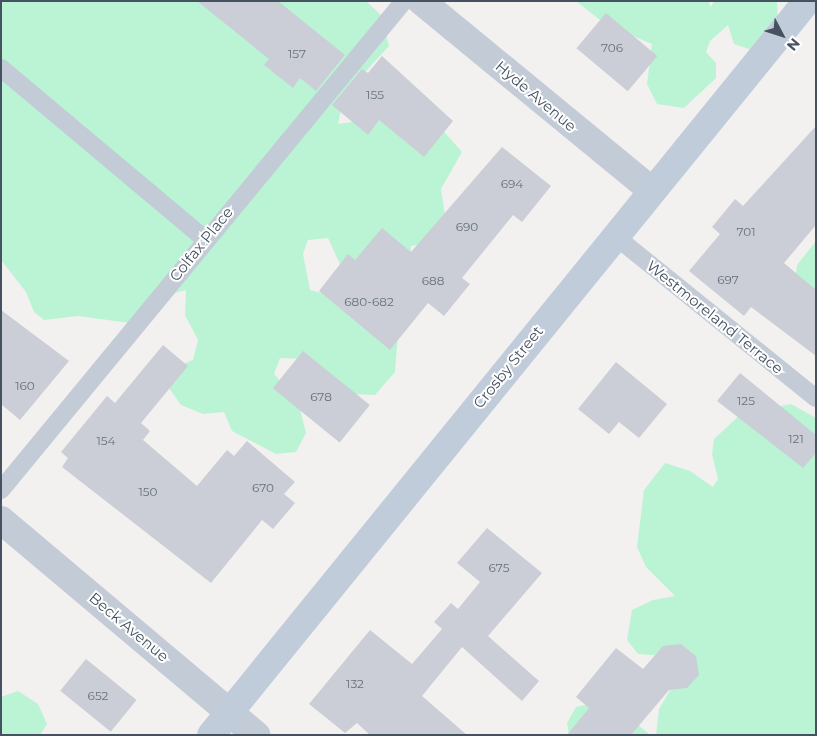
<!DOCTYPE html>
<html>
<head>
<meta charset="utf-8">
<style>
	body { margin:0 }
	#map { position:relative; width:817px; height:736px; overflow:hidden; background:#f3f0f0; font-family:Montserrat,sans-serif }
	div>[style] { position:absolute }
	.green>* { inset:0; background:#bbf4d4 }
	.building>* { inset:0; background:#cbced6; transform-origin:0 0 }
	.lane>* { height:18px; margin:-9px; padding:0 9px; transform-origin:9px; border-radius:9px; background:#c2cbd6 }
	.street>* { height:28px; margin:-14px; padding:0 14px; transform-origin:14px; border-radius:14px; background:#c2cbd6 }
	.secondary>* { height:28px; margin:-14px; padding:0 14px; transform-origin:14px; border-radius:14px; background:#c1ccdb }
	span { translate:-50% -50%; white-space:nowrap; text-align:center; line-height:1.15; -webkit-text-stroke:4px #fff; paint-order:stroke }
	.number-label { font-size:12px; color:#67717e }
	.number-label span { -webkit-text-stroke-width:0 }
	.street-label { font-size:15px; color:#465260 }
	.frame { position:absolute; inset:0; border:2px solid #465260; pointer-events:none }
	.north { position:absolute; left:757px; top:10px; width:50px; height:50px; -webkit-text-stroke:4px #fff; paint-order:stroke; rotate:130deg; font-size:14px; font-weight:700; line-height:20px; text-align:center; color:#465260 }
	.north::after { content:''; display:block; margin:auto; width:18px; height:22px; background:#465260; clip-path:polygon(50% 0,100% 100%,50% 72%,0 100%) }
</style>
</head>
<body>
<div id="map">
	<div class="green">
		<i style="clip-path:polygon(1px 1px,366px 1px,381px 15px,389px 46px,344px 95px,338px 124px,366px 120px,385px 100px,440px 127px,462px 152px,441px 189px,446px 222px,434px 242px,411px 246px,409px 280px,349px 284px,328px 238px,308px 240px,303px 254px,310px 290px,333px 296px,398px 335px,395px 372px,375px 395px,350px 394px,305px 359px,280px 358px,274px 374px,298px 401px,306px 433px,296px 452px,276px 454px,232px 431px,224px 412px,203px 414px,181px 405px,164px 381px,174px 367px,193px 360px,198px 340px,185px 315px,186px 290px,167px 295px,130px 323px,78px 316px,44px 320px,34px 312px,26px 292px,1px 260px)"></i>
		<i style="clip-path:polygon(576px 1px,708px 1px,711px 7px,714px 1px,777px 1px,778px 25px,752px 50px,734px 44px,728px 25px,710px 41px,706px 52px,716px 63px,716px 78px,684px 108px,657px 104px,647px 84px,652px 44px,605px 24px)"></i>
		<i style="clip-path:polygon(816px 241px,816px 320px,795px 282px,797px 265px)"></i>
		<i style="clip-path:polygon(791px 404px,816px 418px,816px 735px,656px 735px,659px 709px,679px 675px,665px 656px,638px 654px,627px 640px,632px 610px,653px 600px,675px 596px,646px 567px,637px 547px,644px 490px,665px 463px,690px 471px,713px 487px,718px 479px,712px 454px,714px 439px,741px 414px)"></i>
		<i style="clip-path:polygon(18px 691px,38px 704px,47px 724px,40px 735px,1px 735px,1px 697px)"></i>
		<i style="clip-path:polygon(603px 701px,629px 717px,650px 735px,569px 735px,567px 723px,576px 707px)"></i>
	</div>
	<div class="building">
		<i style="clip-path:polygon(197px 1px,278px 1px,345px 55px,316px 91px,300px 78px,293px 88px,264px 65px,269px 59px)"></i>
		<i style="left:606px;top:13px;width:67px;height:46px;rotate:40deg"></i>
		<i style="clip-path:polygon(382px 56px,453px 121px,424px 157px,379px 120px,368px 135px,332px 105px,362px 69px,368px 73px)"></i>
		<i style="clip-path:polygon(816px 126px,816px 225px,784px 263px,816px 290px,816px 356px,751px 307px,744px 316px,689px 271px,720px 234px,712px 227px,735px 199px,743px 206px)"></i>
		<i style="clip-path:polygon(502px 147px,551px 186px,522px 222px,513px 215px,462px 278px,470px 284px,444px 316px,428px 303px,390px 350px,319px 291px,348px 254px,355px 260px,382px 228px,411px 252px)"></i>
		<i style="clip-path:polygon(1px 310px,69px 361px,20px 420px,1px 404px)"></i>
		<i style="clip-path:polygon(163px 345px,188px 366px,141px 423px,150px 431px,143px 440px,197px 486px,227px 450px,234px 456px,247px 441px,295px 482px,284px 494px,295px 503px,273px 529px,262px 520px,211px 583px,62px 467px,68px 458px,61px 452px,107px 396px,115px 403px)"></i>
		<i style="left:303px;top:351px;width:86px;height:48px;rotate:39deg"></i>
		<i style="clip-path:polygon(616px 362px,667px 404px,639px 438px,619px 422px,609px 434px,578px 409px)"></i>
		<i style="clip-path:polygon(740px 373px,816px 435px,816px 453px,803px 468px,717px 401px)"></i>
		<i style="clip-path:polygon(487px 528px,542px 573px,488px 636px,539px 681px,522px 701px,462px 647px,422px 696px,467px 735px,370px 735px,357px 723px,345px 733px,309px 704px,370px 630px,412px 664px,442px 629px,434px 622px,451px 603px,458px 609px,480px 582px,457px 563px)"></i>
		<i style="clip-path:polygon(681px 644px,696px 656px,699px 675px,687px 688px,669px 690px,631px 735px,567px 735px,589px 708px,576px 697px,616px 648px,643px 669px,663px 646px)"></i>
		<i style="left:86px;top:659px;width:65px;height:41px;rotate:39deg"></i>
	</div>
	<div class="lane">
		<i style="left:1px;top:68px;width:266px;rotate:40deg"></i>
		<i style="left:615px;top:236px;width:258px;rotate:38.9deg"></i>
		<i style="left:1px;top:490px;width:634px;rotate:-50.51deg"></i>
	</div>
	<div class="street">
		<i style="left:421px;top:1px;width:299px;rotate:39.4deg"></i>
		<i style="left:1px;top:520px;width:334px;rotate:40.1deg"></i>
	</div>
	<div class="secondary">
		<i style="left:211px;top:735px;width:946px;rotate:-50.92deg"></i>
	</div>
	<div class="number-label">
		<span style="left:612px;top:48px">706</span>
		<span style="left:297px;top:54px">157</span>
		<span style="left:375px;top:95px">155</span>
		<span style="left:512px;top:184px">694</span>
		<span style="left:467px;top:227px">690</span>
		<span style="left:746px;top:232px">701</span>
		<span style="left:728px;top:280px">697</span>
		<span style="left:433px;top:281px">688</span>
		<span style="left:369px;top:302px">680-682</span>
		<span style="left:25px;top:386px">160</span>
		<span style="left:321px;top:397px">678</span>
		<span style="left:746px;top:401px">125</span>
		<span style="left:796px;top:439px">121</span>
		<span style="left:106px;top:441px">154</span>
		<span style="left:263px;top:488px">670</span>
		<span style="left:148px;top:492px">150</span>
		<span style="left:499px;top:568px">675</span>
		<span style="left:355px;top:684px">132</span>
		<span style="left:98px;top:696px">652</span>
	</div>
	<div class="street-label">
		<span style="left:536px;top:96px;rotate:40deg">Hyde Avenue</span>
		<span style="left:201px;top:244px;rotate:-51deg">Colfax Place</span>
		<span style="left:715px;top:317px;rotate:39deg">Westmoreland Terrace</span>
		<span style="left:508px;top:367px;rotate:-51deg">Crosby Street</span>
		<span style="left:129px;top:627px;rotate:40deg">Beck Avenue</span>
	</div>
	<div class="frame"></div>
	<div class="north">N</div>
</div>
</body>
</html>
